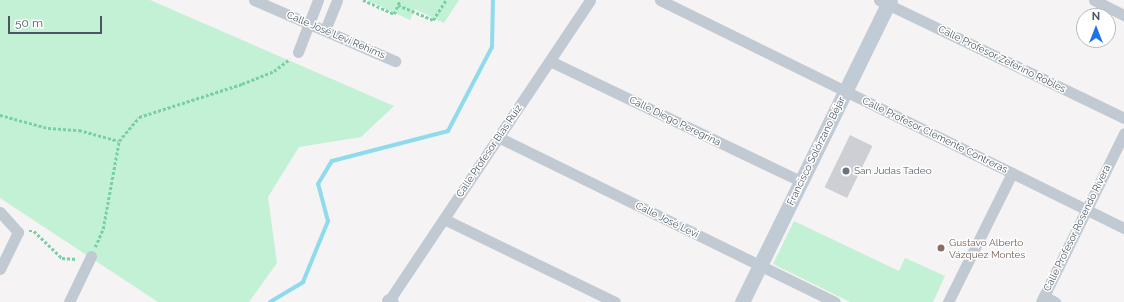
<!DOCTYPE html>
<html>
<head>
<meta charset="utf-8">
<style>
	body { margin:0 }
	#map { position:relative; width:1124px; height:302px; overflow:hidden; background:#f5f3f3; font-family:Raleway,sans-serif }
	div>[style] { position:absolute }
	.green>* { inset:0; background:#c3f1d5 }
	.stream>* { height:4px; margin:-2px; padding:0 2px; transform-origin:2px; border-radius:2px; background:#90daee }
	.building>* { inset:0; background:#cdcfd5; transform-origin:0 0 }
	.path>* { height:2.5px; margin-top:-1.25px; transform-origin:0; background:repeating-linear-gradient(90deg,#7ad0a6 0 3px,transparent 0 5px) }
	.street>* { height:11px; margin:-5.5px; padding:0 5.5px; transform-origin:5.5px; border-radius:5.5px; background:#c1cad2 }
	.secondary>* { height:15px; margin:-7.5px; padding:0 7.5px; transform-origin:7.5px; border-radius:7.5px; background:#c1cbd6 }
	.dots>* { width:11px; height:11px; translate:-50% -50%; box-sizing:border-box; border:2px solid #fff; border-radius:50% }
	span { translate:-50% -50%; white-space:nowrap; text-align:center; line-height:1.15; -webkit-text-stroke:3px #fff; paint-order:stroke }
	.street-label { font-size:10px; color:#4a5661 }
	.worship-label { font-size:10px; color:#5b616d }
	.left { translate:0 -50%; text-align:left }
	.education-label { font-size:10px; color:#785e54 }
	.north { position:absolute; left:1076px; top:8px; width:40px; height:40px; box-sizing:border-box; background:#fff; border:1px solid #b7bbc0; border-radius:50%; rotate:0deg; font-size:11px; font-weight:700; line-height:16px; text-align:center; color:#4a5661 }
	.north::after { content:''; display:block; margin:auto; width:14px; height:18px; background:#1a73e8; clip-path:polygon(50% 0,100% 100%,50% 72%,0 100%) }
	.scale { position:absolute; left:8px; top:16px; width:94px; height:18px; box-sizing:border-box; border:2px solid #4a5661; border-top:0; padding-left:5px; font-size:12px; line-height:14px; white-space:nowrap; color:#4a5661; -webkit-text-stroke:3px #fff; paint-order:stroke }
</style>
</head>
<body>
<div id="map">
	<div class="green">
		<i style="clip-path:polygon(0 0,150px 0,394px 106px,361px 137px,299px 147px,268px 197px,277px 263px,249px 302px,158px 302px,0 198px)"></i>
		<i style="clip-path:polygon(367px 0,459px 0,444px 23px,415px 9px,410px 20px)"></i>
		<i style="clip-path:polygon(794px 221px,899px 271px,905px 258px,945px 276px,933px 302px,850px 302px,773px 264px)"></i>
	</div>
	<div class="stream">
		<i style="left:270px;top:302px;width:39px;rotate:-31deg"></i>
		<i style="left:303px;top:282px;width:66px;rotate:-67.7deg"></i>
		<i style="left:328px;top:221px;width:38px;rotate:-105deg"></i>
		<i style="left:318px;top:184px;width:27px;rotate:-59deg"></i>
		<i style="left:332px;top:161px;width:120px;rotate:-14.5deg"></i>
		<i style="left:448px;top:131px;width:95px;rotate:-62.4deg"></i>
		<i style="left:492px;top:47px;width:47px;rotate:-88.8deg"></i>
	</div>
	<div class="building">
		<i style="left:850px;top:135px;width:25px;height:58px;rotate:26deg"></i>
	</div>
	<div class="path">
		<i style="left:363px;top:0;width:34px;rotate:24deg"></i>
		<i style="left:394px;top:14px;width:15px;rotate:-67deg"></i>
		<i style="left:398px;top:5px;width:38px;rotate:23deg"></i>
		<i style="left:433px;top:20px;width:24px;rotate:-57deg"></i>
		<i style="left:0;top:115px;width:50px;rotate:15.2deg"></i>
		<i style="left:48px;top:128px;width:31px;rotate:4deg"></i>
		<i style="left:79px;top:130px;width:41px;rotate:15.4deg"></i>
		<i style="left:29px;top:231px;width:5px"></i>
		<i style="left:34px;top:231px;width:39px;rotate:44deg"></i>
		<i style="left:62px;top:258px;width:15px;rotate:4deg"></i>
		<i style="left:95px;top:247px;width:20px;rotate:-66deg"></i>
		<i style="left:103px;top:229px;width:89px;rotate:-79.7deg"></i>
		<i style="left:119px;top:141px;width:31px;rotate:-50deg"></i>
		<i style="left:139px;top:117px;width:108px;rotate:-17.8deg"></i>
		<i style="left:242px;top:84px;width:35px;rotate:-22deg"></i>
		<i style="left:274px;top:71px;width:20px;rotate:-37deg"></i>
	</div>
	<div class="street">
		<i style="left:254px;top:0;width:154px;rotate:23.4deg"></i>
		<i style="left:660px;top:0;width:517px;rotate:26.17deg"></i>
		<i style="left:879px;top:0;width:272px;rotate:25.7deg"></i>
		<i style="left:1094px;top:0;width:34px;rotate:27deg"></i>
		<i style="left:325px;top:30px;width:32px;rotate:-68deg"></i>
		<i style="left:298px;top:52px;width:56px;rotate:-69deg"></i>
		<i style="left:550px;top:61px;width:278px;rotate:25.6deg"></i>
		<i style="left:498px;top:137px;width:375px;rotate:26.1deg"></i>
		<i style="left:0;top:212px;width:27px;rotate:48deg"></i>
		<i style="left:18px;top:232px;width:41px;rotate:115.9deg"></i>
		<i style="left:444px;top:219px;width:190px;rotate:25.9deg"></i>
		<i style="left:1044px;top:296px;width:13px;rotate:29deg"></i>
		<i style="left:69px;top:302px;width:51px;rotate:-64.4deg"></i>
		<i style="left:388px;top:302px;width:363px;rotate:-56.2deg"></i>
		<i style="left:948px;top:302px;width:144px;rotate:-63.6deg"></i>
		<i style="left:1041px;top:302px;width:188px;rotate:-63.8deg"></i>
	</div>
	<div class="secondary">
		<i style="left:389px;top:301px;width:2px;rotate:27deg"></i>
		<i style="left:742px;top:302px;width:336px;rotate:-63.9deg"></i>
	</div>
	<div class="dots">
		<i style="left:846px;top:171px;background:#6b7280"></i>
		<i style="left:941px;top:248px;background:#8d6e63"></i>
	</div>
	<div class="street-label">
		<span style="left:336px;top:35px;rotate:23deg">Calle José Levi Rehims</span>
		<span style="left:1002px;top:59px;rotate:26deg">Calle Profesor Zeferino Robles</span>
		<span style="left:675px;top:121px;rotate:26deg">Calle Diego Peregrina</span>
		<span style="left:935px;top:135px;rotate:26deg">Calle Profesor Clemente Contreras</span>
		<span style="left:489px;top:151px;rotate:-56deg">Calle Profesor Blas Ruíz</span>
		<span style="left:816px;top:151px;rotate:-64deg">Francisco Solórzano Béjar</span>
		<span style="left:667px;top:220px;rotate:26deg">Calle José Levi</span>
		<span style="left:1077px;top:228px;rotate:-64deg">Calle Profesor Rosendo Rivera</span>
	</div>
	<div class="worship-label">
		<span class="left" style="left:854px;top:171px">San Judas Tadeo</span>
	</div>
	<div class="education-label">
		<span class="left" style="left:949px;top:248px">Gustavo Alberto<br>Vázquez Montes</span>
	</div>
	<div class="north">N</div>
	<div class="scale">50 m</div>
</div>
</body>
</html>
